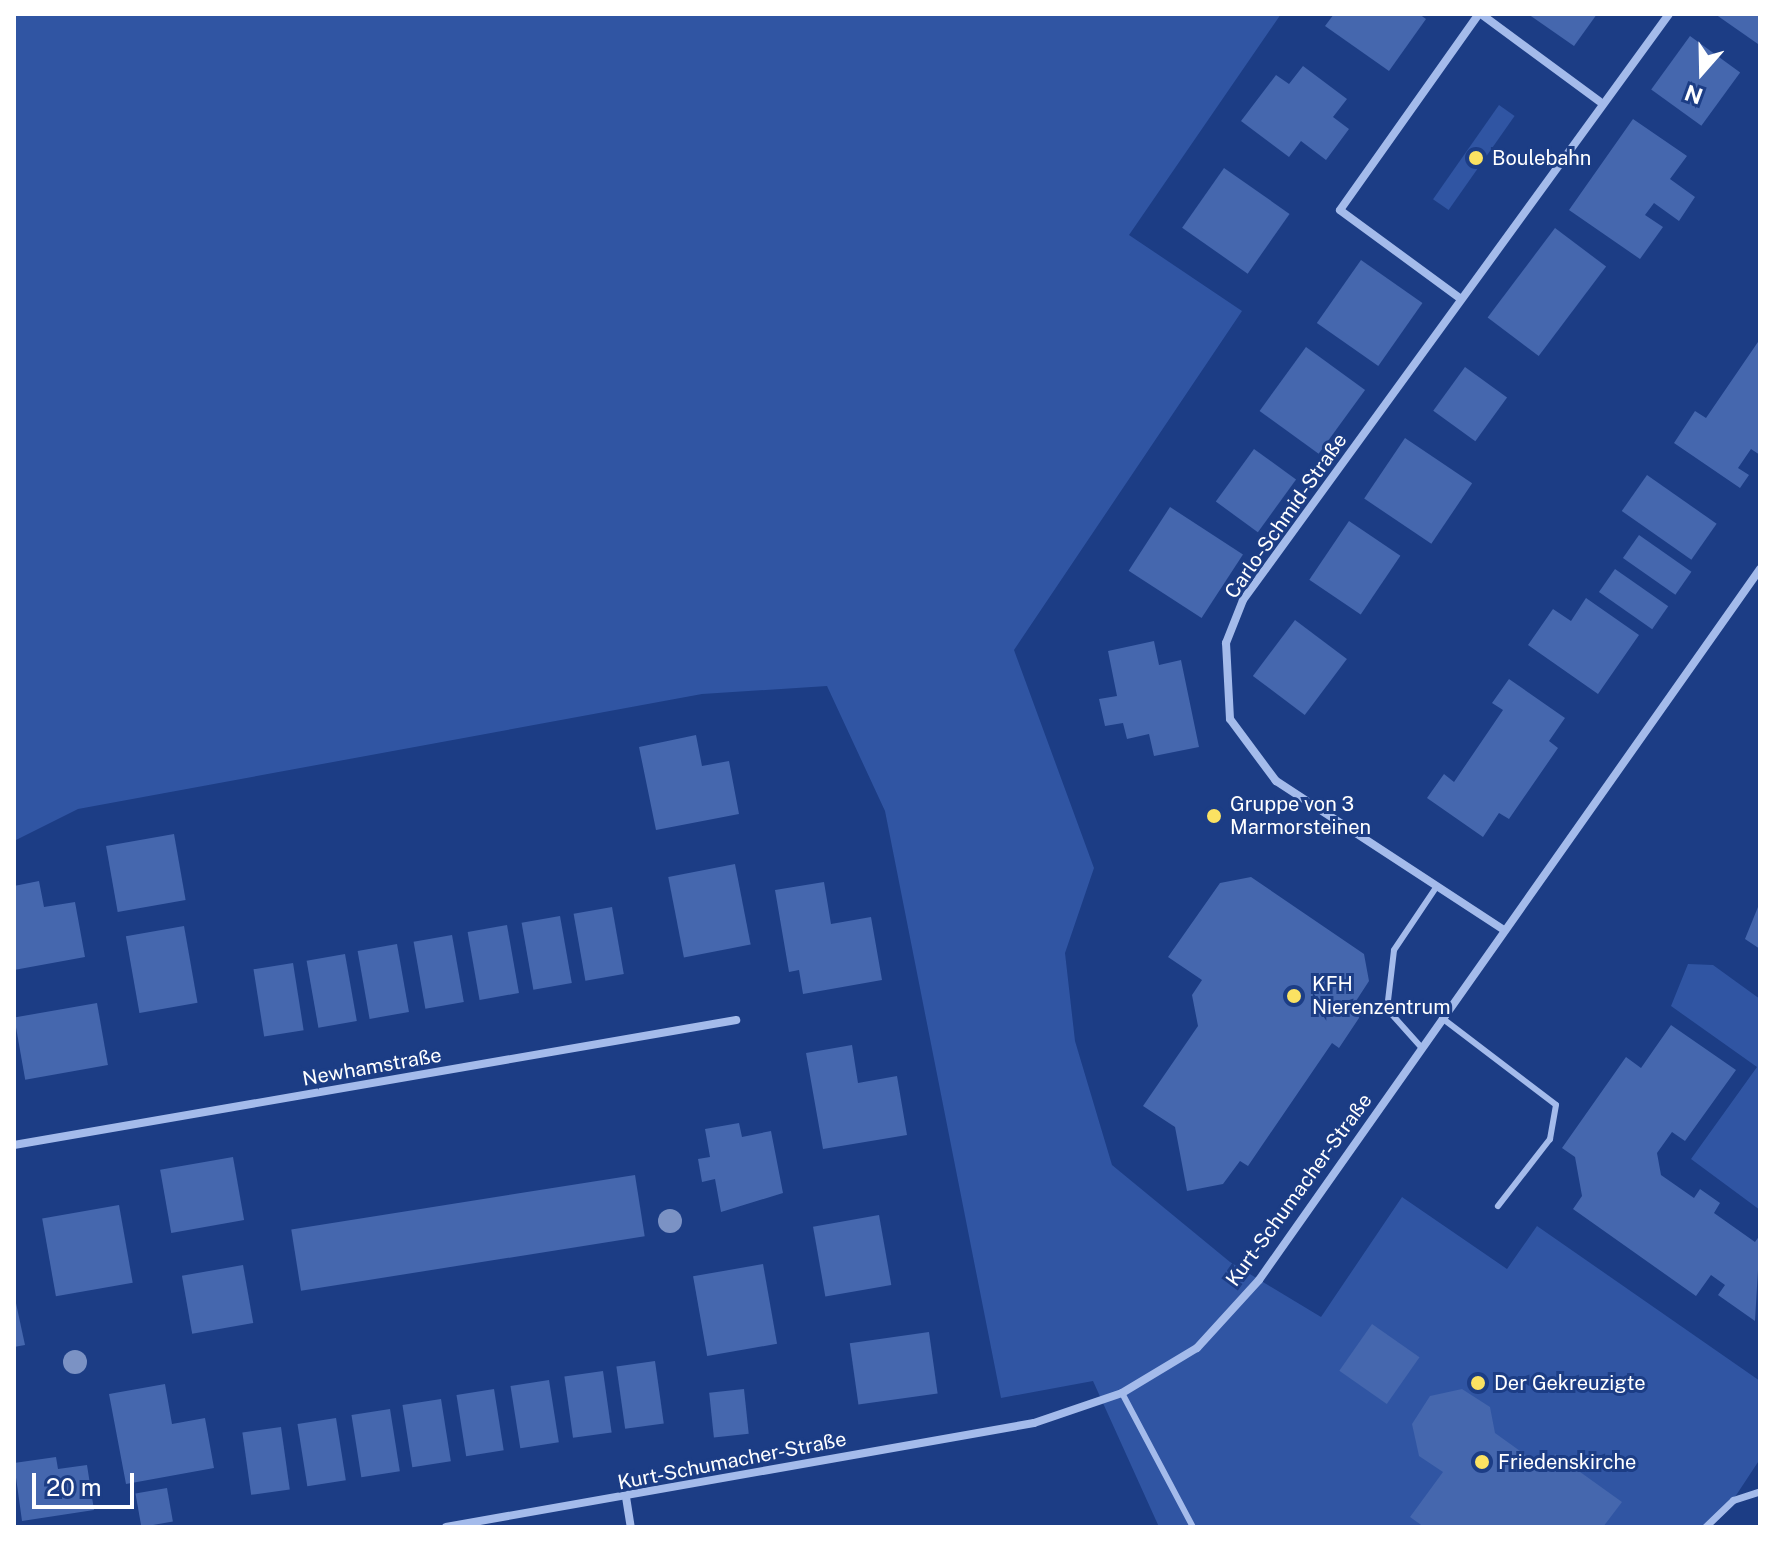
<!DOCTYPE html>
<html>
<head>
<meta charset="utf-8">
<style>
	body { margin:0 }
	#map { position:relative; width:1774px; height:1541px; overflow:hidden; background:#1c3d85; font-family:"Public Sans",sans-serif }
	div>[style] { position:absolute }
	.green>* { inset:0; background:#3055a3; transform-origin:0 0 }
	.building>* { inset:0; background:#4567ae; transform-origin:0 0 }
	.service>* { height:6px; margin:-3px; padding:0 3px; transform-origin:3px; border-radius:3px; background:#a4bbeb }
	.pedestrian>* { height:7px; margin:-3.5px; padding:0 3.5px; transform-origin:3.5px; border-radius:3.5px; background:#a4bbeb }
	.minor>* { height:8px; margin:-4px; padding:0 4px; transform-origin:4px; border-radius:4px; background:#a4bbeb }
	.trees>* { width:24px; height:24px; margin:-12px; border-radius:50%; background:#7b92c4 }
	.dots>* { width:22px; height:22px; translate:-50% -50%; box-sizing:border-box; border:4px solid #1c3d85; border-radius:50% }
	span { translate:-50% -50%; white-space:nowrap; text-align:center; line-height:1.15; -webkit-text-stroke:6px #1c3d85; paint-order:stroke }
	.poi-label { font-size:20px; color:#fff }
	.left { translate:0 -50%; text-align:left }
	.street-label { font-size:20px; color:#fff }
	.frame { position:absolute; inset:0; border:16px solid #fff; pointer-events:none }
	.north { position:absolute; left:1662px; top:32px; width:80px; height:80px; -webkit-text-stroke:6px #1c3d85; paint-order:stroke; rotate:200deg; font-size:22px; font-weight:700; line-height:32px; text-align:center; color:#fff }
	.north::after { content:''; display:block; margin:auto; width:28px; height:36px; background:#fff; clip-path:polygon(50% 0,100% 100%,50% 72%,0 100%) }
	.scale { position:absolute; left:32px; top:1473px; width:102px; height:36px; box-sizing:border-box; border:4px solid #fff; border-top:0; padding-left:10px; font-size:24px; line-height:28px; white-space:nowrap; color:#fff; -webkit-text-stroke:6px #1c3d85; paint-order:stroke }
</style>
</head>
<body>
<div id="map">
	<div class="green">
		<i style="clip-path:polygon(14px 14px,1281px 14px,1129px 235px,1242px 311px,1014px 650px,1094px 868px,1065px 953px,1075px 1041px,1112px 1165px,1230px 1262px,1321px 1317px,1402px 1197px,1507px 1269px,1537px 1226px,1760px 1381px,1760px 1459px,1733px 1500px,1705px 1527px,1159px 1527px,1093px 1381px,1001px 1398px,885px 811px,827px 686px,702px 694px,78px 809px,14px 841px)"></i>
		<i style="left:1499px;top:105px;width:19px;height:115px;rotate:35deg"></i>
		<i style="clip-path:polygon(1688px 964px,1713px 965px,1760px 999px,1760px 1210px,1691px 1159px,1757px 1067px,1671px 1006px)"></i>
	</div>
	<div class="building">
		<i style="clip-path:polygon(1334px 14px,1419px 14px,1426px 19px,1389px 71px,1325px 26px)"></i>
		<i style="clip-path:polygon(1528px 14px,1597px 14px,1574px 46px)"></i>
		<i style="clip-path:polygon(1715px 14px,1760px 14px,1760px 41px,1758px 44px)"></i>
		<i style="left:1690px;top:36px;width:62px;height:66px;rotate:36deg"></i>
		<i style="clip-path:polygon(1303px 66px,1347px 99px,1333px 117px,1349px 129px,1326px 160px,1301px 141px,1289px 157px,1241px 121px,1276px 75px,1289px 84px)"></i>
		<i style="clip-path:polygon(1633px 119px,1687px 156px,1670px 179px,1695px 197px,1679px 221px,1654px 203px,1645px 215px,1663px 227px,1640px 259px,1569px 210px)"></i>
		<i style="left:1224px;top:168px;width:80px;height:73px;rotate:35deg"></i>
		<i style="left:1555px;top:228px;width:64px;height:112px;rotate:37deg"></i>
		<i style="left:1361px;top:260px;width:75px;height:77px;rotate:35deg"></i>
		<i style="clip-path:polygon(1760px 339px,1760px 455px,1751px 449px,1738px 468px,1749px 475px,1740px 488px,1674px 443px,1695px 411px,1706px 418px)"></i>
		<i style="left:1306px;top:347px;width:73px;height:79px;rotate:36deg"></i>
		<i style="left:1465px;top:367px;width:52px;height:54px;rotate:36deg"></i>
		<i style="left:1405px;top:438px;width:81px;height:73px;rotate:34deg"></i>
		<i style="left:1254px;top:449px;width:52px;height:65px;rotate:36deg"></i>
		<i style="left:1647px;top:475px;width:85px;height:44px;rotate:35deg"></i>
		<i style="left:1170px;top:507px;width:87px;height:76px;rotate:33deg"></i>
		<i style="left:1349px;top:521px;width:62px;height:71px;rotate:34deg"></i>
		<i style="left:1639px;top:535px;width:64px;height:28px;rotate:35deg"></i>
		<i style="left:1615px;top:569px;width:65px;height:28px;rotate:35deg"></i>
		<i style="clip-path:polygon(1586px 598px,1639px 635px,1598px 694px,1528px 645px,1553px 609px,1571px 621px)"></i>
		<i style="left:1295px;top:620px;width:65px;height:70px;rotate:37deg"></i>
		<i style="clip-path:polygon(1154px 641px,1159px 665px,1181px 660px,1199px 747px,1154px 756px,1149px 734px,1127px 739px,1123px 723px,1105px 726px,1099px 699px,1117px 696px,1108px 651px)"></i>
		<i style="clip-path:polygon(1509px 679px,1565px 718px,1549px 741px,1558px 748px,1509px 819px,1499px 813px,1483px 837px,1427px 798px,1444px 774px,1454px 782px,1503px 710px,1492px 703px)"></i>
		<i style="clip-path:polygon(696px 735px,702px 766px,729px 761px,739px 814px,656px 830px,639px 747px)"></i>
		<i style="left:174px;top:834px;width:67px;height:69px;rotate:80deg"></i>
		<i style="left:735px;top:864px;width:82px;height:68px;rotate:79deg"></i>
		<i style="clip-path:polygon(1251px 877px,1364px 954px,1369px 981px,1356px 1001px,1359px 1018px,1339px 1048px,1332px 1043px,1248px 1166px,1240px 1161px,1223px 1184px,1187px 1191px,1175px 1127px,1143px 1106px,1198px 1026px,1192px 995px,1202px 980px,1168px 957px,1220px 883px)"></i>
		<i style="clip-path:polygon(39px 881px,44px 907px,75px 902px,85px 957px,14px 970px,14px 886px)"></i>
		<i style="clip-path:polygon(824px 882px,831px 924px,871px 917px,882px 980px,803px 994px,799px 970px,789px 972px,775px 890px)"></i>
		<i style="clip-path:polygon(1760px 902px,1760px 949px,1745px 939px)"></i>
		<i style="left:612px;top:907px;width:68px;height:39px;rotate:80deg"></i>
		<i style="left:560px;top:916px;width:68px;height:39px;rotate:80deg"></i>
		<i style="left:507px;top:925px;width:69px;height:40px;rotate:80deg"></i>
		<i style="left:184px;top:926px;width:78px;height:59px;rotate:80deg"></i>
		<i style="left:452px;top:935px;width:68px;height:39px;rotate:80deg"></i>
		<i style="left:397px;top:944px;width:69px;height:40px;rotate:80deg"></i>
		<i style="left:345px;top:954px;width:68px;height:39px;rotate:80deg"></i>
		<i style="left:293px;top:963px;width:68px;height:40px;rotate:81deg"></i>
		<i style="left:97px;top:1003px;width:63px;height:84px;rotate:80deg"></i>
		<i style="clip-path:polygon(1671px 1025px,1736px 1070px,1685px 1141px,1672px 1132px,1657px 1153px,1661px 1175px,1694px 1198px,1700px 1189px,1720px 1203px,1714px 1213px,1755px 1242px,1760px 1235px,1755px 1321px,1718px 1295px,1725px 1285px,1711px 1275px,1696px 1296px,1573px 1209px,1582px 1196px,1575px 1157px,1562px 1148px,1626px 1057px,1641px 1068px)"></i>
		<i style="clip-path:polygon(852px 1045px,858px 1083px,897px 1076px,907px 1135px,823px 1149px,806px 1053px)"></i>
		<i style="clip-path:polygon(739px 1123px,742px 1137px,771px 1131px,783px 1193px,721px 1212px,715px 1179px,702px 1182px,698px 1159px,710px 1157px,705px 1129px)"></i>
		<i style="left:233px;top:1157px;width:64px;height:74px;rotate:80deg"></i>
		<i style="left:635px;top:1175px;width:62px;height:348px;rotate:81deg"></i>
		<i style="left:119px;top:1205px;width:79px;height:78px;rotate:80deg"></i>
		<i style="left:879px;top:1215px;width:71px;height:67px;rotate:80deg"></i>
		<i style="left:763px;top:1264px;width:81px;height:71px;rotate:80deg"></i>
		<i style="left:243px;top:1265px;width:59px;height:62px;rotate:80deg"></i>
		<i style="clip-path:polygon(14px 1294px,25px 1345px,14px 1347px)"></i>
		<i style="left:1372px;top:1324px;width:58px;height:57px;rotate:35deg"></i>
		<i style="left:929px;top:1332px;width:62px;height:80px;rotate:82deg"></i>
		<i style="left:655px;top:1361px;width:63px;height:39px;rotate:82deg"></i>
		<i style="left:603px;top:1371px;width:62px;height:39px;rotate:82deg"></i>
		<i style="left:549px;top:1380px;width:63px;height:39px;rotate:81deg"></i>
		<i style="clip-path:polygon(165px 1384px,172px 1424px,205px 1418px,214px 1468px,126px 1484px,109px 1394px)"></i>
		<i style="left:494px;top:1389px;width:62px;height:38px;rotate:81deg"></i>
		<i style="left:744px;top:1389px;width:45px;height:35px;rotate:84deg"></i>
		<i style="clip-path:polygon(1462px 1389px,1490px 1407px,1495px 1433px,1544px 1468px,1555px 1454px,1622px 1502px,1603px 1527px,1424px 1527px,1410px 1517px,1443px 1472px,1419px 1456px,1412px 1424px,1430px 1396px)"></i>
		<i style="left:441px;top:1399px;width:63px;height:39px;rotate:81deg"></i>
		<i style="left:390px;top:1409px;width:63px;height:39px;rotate:81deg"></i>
		<i style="left:336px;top:1418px;width:63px;height:39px;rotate:81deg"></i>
		<i style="left:281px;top:1427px;width:63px;height:39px;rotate:82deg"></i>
		<i style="clip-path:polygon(56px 1457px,58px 1469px,87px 1465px,94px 1510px,22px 1521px,14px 1463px)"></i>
		<i style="left:167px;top:1488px;width:34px;height:32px;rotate:80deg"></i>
	</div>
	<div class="service">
		<i style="left:1442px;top:1018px;width:143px;rotate:37.3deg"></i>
		<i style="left:1556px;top:1105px;width:35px;rotate:100deg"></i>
		<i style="left:1550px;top:1139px;width:85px;rotate:127.8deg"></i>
		<i style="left:1421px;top:1047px;width:51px;rotate:-131.8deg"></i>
		<i style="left:1387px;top:1009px;width:59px;rotate:-83.2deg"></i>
		<i style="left:1394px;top:950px;width:77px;rotate:-56.1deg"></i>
		<i style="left:1122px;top:1393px;width:152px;rotate:62.1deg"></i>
	</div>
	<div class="pedestrian">
		<i style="left:1705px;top:1527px;width:39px;rotate:-44deg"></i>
		<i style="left:1733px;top:1500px;width:28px;rotate:-18deg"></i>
	</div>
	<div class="minor">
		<i style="left:1481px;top:14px;width:147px;rotate:36.4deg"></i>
		<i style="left:1461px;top:299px;width:150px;rotate:-143.7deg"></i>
		<i style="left:1340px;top:210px;width:240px;rotate:-54.7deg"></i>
		<i style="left:1504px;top:930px;width:272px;rotate:-146.8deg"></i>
		<i style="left:1276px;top:781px;width:77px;rotate:-126.6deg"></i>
		<i style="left:1230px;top:719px;width:76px;rotate:-93deg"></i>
		<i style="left:1226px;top:643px;width:46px;rotate:-68.4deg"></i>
		<i style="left:1243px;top:600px;width:724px;rotate:-53.98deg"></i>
		<i style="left:14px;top:1145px;width:733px;rotate:-9.82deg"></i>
		<i style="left:626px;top:1497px;width:30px;rotate:81deg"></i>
		<i style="left:446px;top:1527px;width:597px;rotate:-10.03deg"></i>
		<i style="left:1034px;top:1423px;width:93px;rotate:-18.8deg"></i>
		<i style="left:1122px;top:1393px;width:87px;rotate:-31deg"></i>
		<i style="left:1197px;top:1348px;width:92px;rotate:-47.6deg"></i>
		<i style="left:1259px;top:1280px;width:870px;rotate:-54.83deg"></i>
	</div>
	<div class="trees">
		<i style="left:670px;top:1221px"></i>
		<i style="left:75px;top:1362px"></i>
	</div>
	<div class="dots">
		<i style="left:1476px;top:158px;background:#fbe262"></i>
		<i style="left:1214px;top:816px;background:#fbe262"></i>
		<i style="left:1294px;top:996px;background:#fbe262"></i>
		<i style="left:1478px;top:1383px;background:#fbe262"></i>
		<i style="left:1482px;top:1462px;background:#fbe262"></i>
	</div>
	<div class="poi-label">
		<span class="left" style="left:1492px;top:158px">Boulebahn</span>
		<span class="left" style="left:1230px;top:816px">Gruppe von 3<br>Marmorsteinen</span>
		<span class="left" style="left:1312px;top:996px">KFH<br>Nierenzentrum</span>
		<span class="left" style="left:1494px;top:1383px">Der Gekreuzigte</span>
		<span class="left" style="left:1498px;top:1462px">Friedenskirche</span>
	</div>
	<div class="street-label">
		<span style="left:1286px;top:516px;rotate:-55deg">Carlo-Schmid-Straße</span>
		<span style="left:372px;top:1067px;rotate:-10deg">Newhamstraße</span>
		<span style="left:1299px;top:1190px;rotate:-54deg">Kurt-Schumacher-Straße</span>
		<span style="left:732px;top:1461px;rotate:-11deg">Kurt-Schumacher-Straße</span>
	</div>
	<div class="frame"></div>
	<div class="north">N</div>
	<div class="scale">20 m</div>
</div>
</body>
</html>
